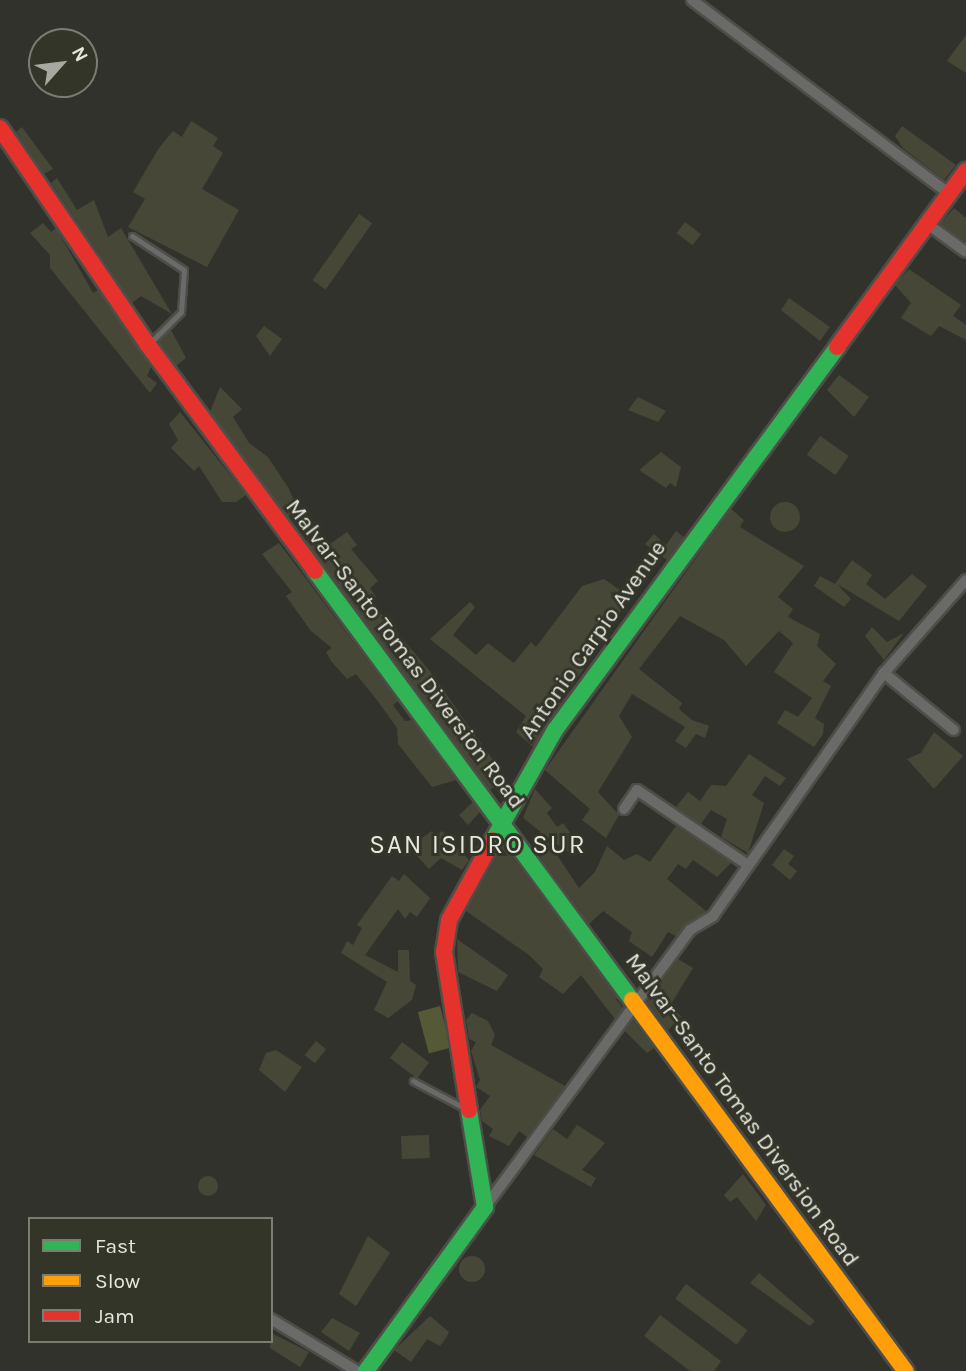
<!DOCTYPE html>
<html>
<head>
<meta charset="utf-8">
<style>
	body { margin:0 }
	#map { position:relative; width:966px; height:1371px; overflow:hidden; background:#32322c; font-family:Karla,sans-serif }
	div>[style] { position:absolute }
	.green>* { inset:0; background:#565936; transform-origin:0 0 }
	.building>* { inset:0; background:#474738; transform-origin:0 0 }
	.round { border-radius:50% }
	.roads { filter:drop-shadow(2px 0 #4e4e49) drop-shadow(-2px 0 #4e4e49) drop-shadow(0 2px #4e4e49) drop-shadow(0 -2px #4e4e49) }
	.lane>* { height:5px; margin:-2.5px; padding:0 2.5px; transform-origin:2.5px; border-radius:2.5px; background:#6a6a68 }
	.street>* { height:10px; margin:-5px; padding:0 5px; transform-origin:5px; border-radius:5px; background:#6a6a68 }
	.fast>* { height:16px; margin:-8px; padding:0 8px; transform-origin:8px; border-radius:8px; background:#30b455 }
	.slow>* { height:16px; margin:-8px; padding:0 8px; transform-origin:8px; border-radius:8px; background:#ff9f0a }
	.jam>* { height:16px; margin:-8px; padding:0 8px; transform-origin:8px; border-radius:8px; background:#e5322d }
	span { translate:-50% -50%; white-space:nowrap; text-align:center; line-height:1.15; -webkit-text-stroke:6px #343529; paint-order:stroke }
	.street-label { font-size:23px; color:#e6e7df }
	.quarter-label { font-size:26px; color:#e6e7df; letter-spacing:2px }
	.legend { position:absolute; left:28px; top:1217px; width:245px; height:126px; box-sizing:border-box; background:#343529; border:2px solid #7b7c72; margin:0; padding:9px 12px; list-style:none; font-size:21px; color:#e6e7df }
	.legend li { display:flex; align-items:center; gap:14px; height:35px }
	.legend b { width:35px; border:2px solid #7b7c72 }
	.north { position:absolute; left:28px; top:28px; width:70px; height:70px; box-sizing:border-box; background:#343529; border:2px solid #7b7c72; border-radius:50%; rotate:62deg; font-size:19px; font-weight:700; line-height:28px; text-align:center; color:#e6e7df }
	.north::after { content:''; display:block; margin:auto; width:24px; height:32px; background:#a7a8a0; clip-path:polygon(50% 0,100% 100%,50% 72%,0 100%) }
</style>
</head>
<body>
<div id="map">
	<div class="green">
		<i style="left:440px;top:1006px;width:43px;height:23px;rotate:75deg"></i>
	</div>
	<div class="building">
		<i style="clip-path:polygon(966px 35px,966px 73px,947px 61px)"></i>
		<i style="clip-path:polygon(191px 121px,218px 138px,213px 146px,223px 153px,202px 189px,239px 210px,207px 267px,128px 227px,145px 199px,133px 192px,159px 148px,173px 131px,182px 137px)"></i>
		<i style="clip-path:polygon(902px 126px,956px 165px,944px 180px,903px 148px,895px 136px)"></i>
		<i style="clip-path:polygon(22px 127px,30px 138px,53px 169px,44px 174px,16px 132px)"></i>
		<i style="clip-path:polygon(57px 178px,77px 210px,94px 200px,108px 237px,121px 228px,172px 314px,141px 296px,132px 303px,51px 183px)"></i>
		<i style="clip-path:polygon(954px 208px,966px 218px,966px 242px,940px 224px)"></i>
		<i style="left:359px;top:214px;width:16px;height:81px;rotate:35deg"></i>
		<i style="left:685px;top:222px;width:20px;height:14px;rotate:37deg"></i>
		<i style="clip-path:polygon(43px 223px,51px 232px,56px 228px,93px 293px,98px 290px,151px 367px,147px 376px,157px 383px,150px 393px,50px 268px,50px 255px,30px 233px)"></i>
		<i style="clip-path:polygon(909px 269px,961px 305px,953px 316px,966px 325px,966px 340px,939px 326px,931px 336px,901px 318px,911px 303px,895px 285px)"></i>
		<i style="clip-path:polygon(789px 298px,830px 327px,820px 341px,781px 310px)"></i>
		<i style="clip-path:polygon(264px 326px,282px 339px,270px 356px,256px 336px)"></i>
		<i style="clip-path:polygon(171px 330px,186px 358px,176px 366px,159px 342px)"></i>
		<i style="clip-path:polygon(839px 375px,869px 397px,854px 417px,827px 390px)"></i>
		<i style="clip-path:polygon(220px 387px,242px 409px,233px 417px,249px 443px,268px 457px,289px 489px,298px 510px,288px 517px,210px 412px)"></i>
		<i style="clip-path:polygon(638px 397px,666px 411px,658px 422px,628px 410px)"></i>
		<i style="clip-path:polygon(180px 412px,246px 495px,236px 502px,222px 502px,199px 466px,194px 471px,171px 448px,178px 440px,169px 424px)"></i>
		<i style="left:820px;top:436px;width:35px;height:23px;rotate:35deg"></i>
		<i style="clip-path:polygon(661px 452px,681px 467px,676px 487px,670px 483px,666px 488px,639px 470px)"></i>
		<i class="round" style="left:770px;top:502px;width:30px;height:30px"></i>
		<i style="clip-path:polygon(731px 509px,744px 520px,740px 527px,804px 566px,778px 597px,793px 609px,788px 617px,820px 634px,817px 646px,836px 664px,823px 681px,831px 686px,815px 718px,824px 724px,823px 734px,814px 747px,777px 723px,785px 710px,798px 717px,812px 698px,774px 672px,793px 643px,779px 631px,746px 666px,724px 640px,680px 616px,639px 669px,682px 703px,679px 709px,692px 720px,709px 726px,705px 738px,696px 734px,686px 748px,675px 741px,685px 727px,632px 694px,619px 716px,632px 737px,598px 792px,619px 815px,606px 838px,582px 820px,590px 809px,545px 770px)"></i>
		<i style="clip-path:polygon(676px 531px,684px 537px,667px 560px,645px 544px,654px 534px,666px 545px)"></i>
		<i style="clip-path:polygon(347px 532px,357px 545px,351px 549px,378px 581px,370px 588px,376px 597px,370px 601px,429px 670px,495px 763px,503px 780px,490px 790px,306px 541px,317px 533px,330px 544px)"></i>
		<i style="clip-path:polygon(279px 543px,398px 701px,393px 705px,405px 721px,412px 720px,456px 780px,432px 787px,398px 744px,397px 728px,377px 700px,356px 674px,347px 679px,331px 661px,326px 652px,332px 648px,311px 631px,286px 596px,292px 592px,262px 554px)"></i>
		<i style="clip-path:polygon(852px 560px,872px 575px,866px 584px,885px 599px,912px 574px,927px 586px,899px 621px,837px 584px,851px 599px,844px 607px,814px 586px,820px 576px,835px 584px)"></i>
		<i style="clip-path:polygon(604px 579px,630px 597px,533px 747px,516px 732px,526px 716px,430px 639px,470px 602px,475px 607px,453px 635px,476px 655px,488px 643px,514px 663px,531px 642px,536px 647px,582px 586px)"></i>
		<i style="clip-path:polygon(872px 627px,887px 642px,904px 633px,884px 660px,865px 636px)"></i>
		<i style="clip-path:polygon(934px 732px,963px 756px,934px 789px,907px 759px,921px 753px)"></i>
		<i style="clip-path:polygon(749px 754px,786px 778px,780px 786px,765px 776px,752px 795px,764px 803px,748px 853px,721px 837px,727px 819px,711px 810px,701px 824px,676px 807px,688px 792px,700px 801px,711px 785px,726px 786px)"></i>
		<i style="clip-path:polygon(535px 789px,552px 808px,547px 813px,557px 827px,563px 823px,580px 846px,570px 853px,543px 834px,579px 888px,595px 872px,607px 846px,624px 860px,637px 854px,650px 862px,676px 826px,731px 863px,717px 877px,693px 860px,686px 869px,678px 864px,667px 879px,706px 911px,676px 936px,668px 932px,652px 957px,629px 941px,632px 932px,603px 911px,589px 924px,542px 860px,532px 837px,541px 832px,523px 818px)"></i>
		<i style="clip-path:polygon(473px 802px,480px 812px,468px 825px,459px 815px)"></i>
		<i style="clip-path:polygon(432px 831px,436px 836px,442px 831px,469px 860px,462px 870px,441px 858px,429px 869px,409px 847px)"></i>
		<i style="clip-path:polygon(503px 844px,619px 1000px,615px 998px,623px 1008px,615px 1019px,581px 975px,563px 994px,539px 977px,543px 969px,529px 955px,466px 911px)"></i>
		<i style="clip-path:polygon(784px 849px,794px 856px,788px 864px,797px 871px,790px 880px,772px 865px)"></i>
		<i style="clip-path:polygon(404px 874px,430px 898px,417px 917px,410px 912px,405px 919px,398px 909px,365px 955px,398px 972px,398px 950px,409px 950px,410px 981px,416px 985px,412px 1000px,388px 1018px,374px 1010px,387px 982px,341px 953px,347px 941px,353px 945px,362px 928px,357px 925px,392px 876px,399px 881px)"></i>
		<i style="clip-path:polygon(457px 939px,508px 975px,497px 991px,458px 972px)"></i>
		<i style="clip-path:polygon(678px 959px,693px 968px,671px 1004px,681px 1017px,668px 1030px,647px 1002px)"></i>
		<i style="clip-path:polygon(472px 1013px,488px 1021px,495px 1035px,491px 1045px,565px 1086px,527px 1137px,519px 1131px,509px 1146px,489px 1136px,493px 1129px,482px 1121px,480px 1110px,490px 1096px,476px 1087px,480px 1080px,471px 1051px,476px 1042px,469px 1039px,466px 1020px)"></i>
		<i style="clip-path:polygon(633px 1020px,654px 1048px,647px 1053px,625px 1031px)"></i>
		<i style="left:316px;top:1041px;width:13px;height:18px;rotate:39deg"></i>
		<i style="left:402px;top:1042px;width:34px;height:20px;rotate:37deg"></i>
		<i style="clip-path:polygon(276px 1050px,302px 1067px,285px 1092px,259px 1070px,266px 1053px)"></i>
		<i style="clip-path:polygon(577px 1125px,605px 1143px,582px 1170px,596px 1178px,591px 1187px,534px 1155px,553px 1129px,567px 1139px)"></i>
		<i style="left:429px;top:1135px;width:23px;height:28px;rotate:88deg"></i>
		<i style="clip-path:polygon(743px 1174px,766px 1205px,756px 1221px,737px 1197px,730px 1202px,724px 1195px)"></i>
		<i class="round" style="left:198px;top:1176px;width:20px;height:20px"></i>
		<i style="clip-path:polygon(368px 1236px,390px 1253px,356px 1306px,339px 1294px)"></i>
		<i class="round" style="left:459px;top:1256px;width:26px;height:26px"></i>
		<i style="clip-path:polygon(759px 1273px,815px 1321px,810px 1326px,750px 1283px)"></i>
		<i style="left:686px;top:1284px;width:77px;height:18px;rotate:37deg"></i>
		<i style="clip-path:polygon(660px 1315px,721px 1361px,714px 1371px,690px 1371px,644px 1336px)"></i>
		<i style="clip-path:polygon(430px 1316px,449px 1332px,446px 1338px,440px 1346px,427px 1339px,411px 1362px,394px 1350px)"></i>
		<i style="clip-path:polygon(332px 1318px,360px 1333px,349px 1351px,321px 1332px)"></i>
		<i style="clip-path:polygon(271px 1333px,309px 1352px,300px 1367px,270px 1348px)"></i>
	</div>
	<div class="roads">
		<div class="lane">
			<i style="left:132px;top:236px;width:62px;rotate:33.2deg"></i>
			<i style="left:184px;top:270px;width:42px;rotate:94.1deg"></i>
			<i style="left:181px;top:312px;width:44px;rotate:135deg"></i>
			<i style="left:413px;top:1081px;width:60px;rotate:27.8deg"></i>
		</div>
		<div class="street">
			<i style="left:692px;top:0;width:322px;rotate:37deg"></i>
			<i style="left:926px;top:223px;width:49px;rotate:35.9deg"></i>
			<i style="left:884px;top:673px;width:90px;rotate:39.2deg"></i>
			<i style="left:624px;top:809px;width:23px;rotate:-56deg"></i>
			<i style="left:637px;top:790px;width:130px;rotate:34.1deg"></i>
			<i style="left:485px;top:1207px;width:345px;rotate:-53.5deg"></i>
			<i style="left:690px;top:930px;width:27px;rotate:-31deg"></i>
			<i style="left:713px;top:916px;width:297px;rotate:-54.9deg"></i>
			<i style="left:884px;top:673px;width:124px;rotate:-48.6deg"></i>
			<i style="left:271px;top:1319px;width:100px;rotate:31.2deg"></i>
		</div>
		<div class="fast">
			<i style="left:315px;top:571px;width:533px;rotate:53.54deg"></i>
			<i style="left:493px;top:840px;width:126px;rotate:-60.6deg"></i>
			<i style="left:555px;top:730px;width:476px;rotate:-53.6deg"></i>
			<i style="left:366px;top:1371px;width:203px;rotate:-54deg"></i>
			<i style="left:485px;top:1207px;width:98px;rotate:-99.4deg"></i>
		</div>
		<div class="slow">
			<i style="left:632px;top:1000px;width:461px;rotate:53.6deg"></i>
		</div>
		<div class="jam">
			<i style="left:0;top:128px;width:263px;rotate:55.7deg"></i>
			<i style="left:148px;top:345px;width:281px;rotate:53.5deg"></i>
			<i style="left:837px;top:347px;width:218px;rotate:-53.8deg"></i>
			<i style="left:469px;top:1110px;width:160px;rotate:-99deg"></i>
			<i style="left:444px;top:952px;width:32px;rotate:-81deg"></i>
			<i style="left:449px;top:920px;width:91px;rotate:-61.2deg"></i>
		</div>
	</div>
	<div class="street-label">
		<span style="left:593px;top:640px;rotate:-55deg">Antonio Carpio Avenue</span>
		<span style="left:405px;top:654px;rotate:53deg">Malvar–Santo Tomas Diversion Road</span>
		<span style="left:742px;top:1110px;rotate:54deg">Malvar–Santo Tomas Diversion Road</span>
	</div>
	<div class="quarter-label">
		<span style="left:478px;top:845px">SAN ISIDRO SUR</span>
	</div>
	<ul class="legend">
	<li><b style="height:9px;background:#30b455"></b>Fast</li>
	<li><b style="height:9px;background:#ff9f0a"></b>Slow</li>
	<li><b style="height:9px;background:#e5322d"></b>Jam</li>
	</ul>
	<div class="north">N</div>
</div>
</body>
</html>
